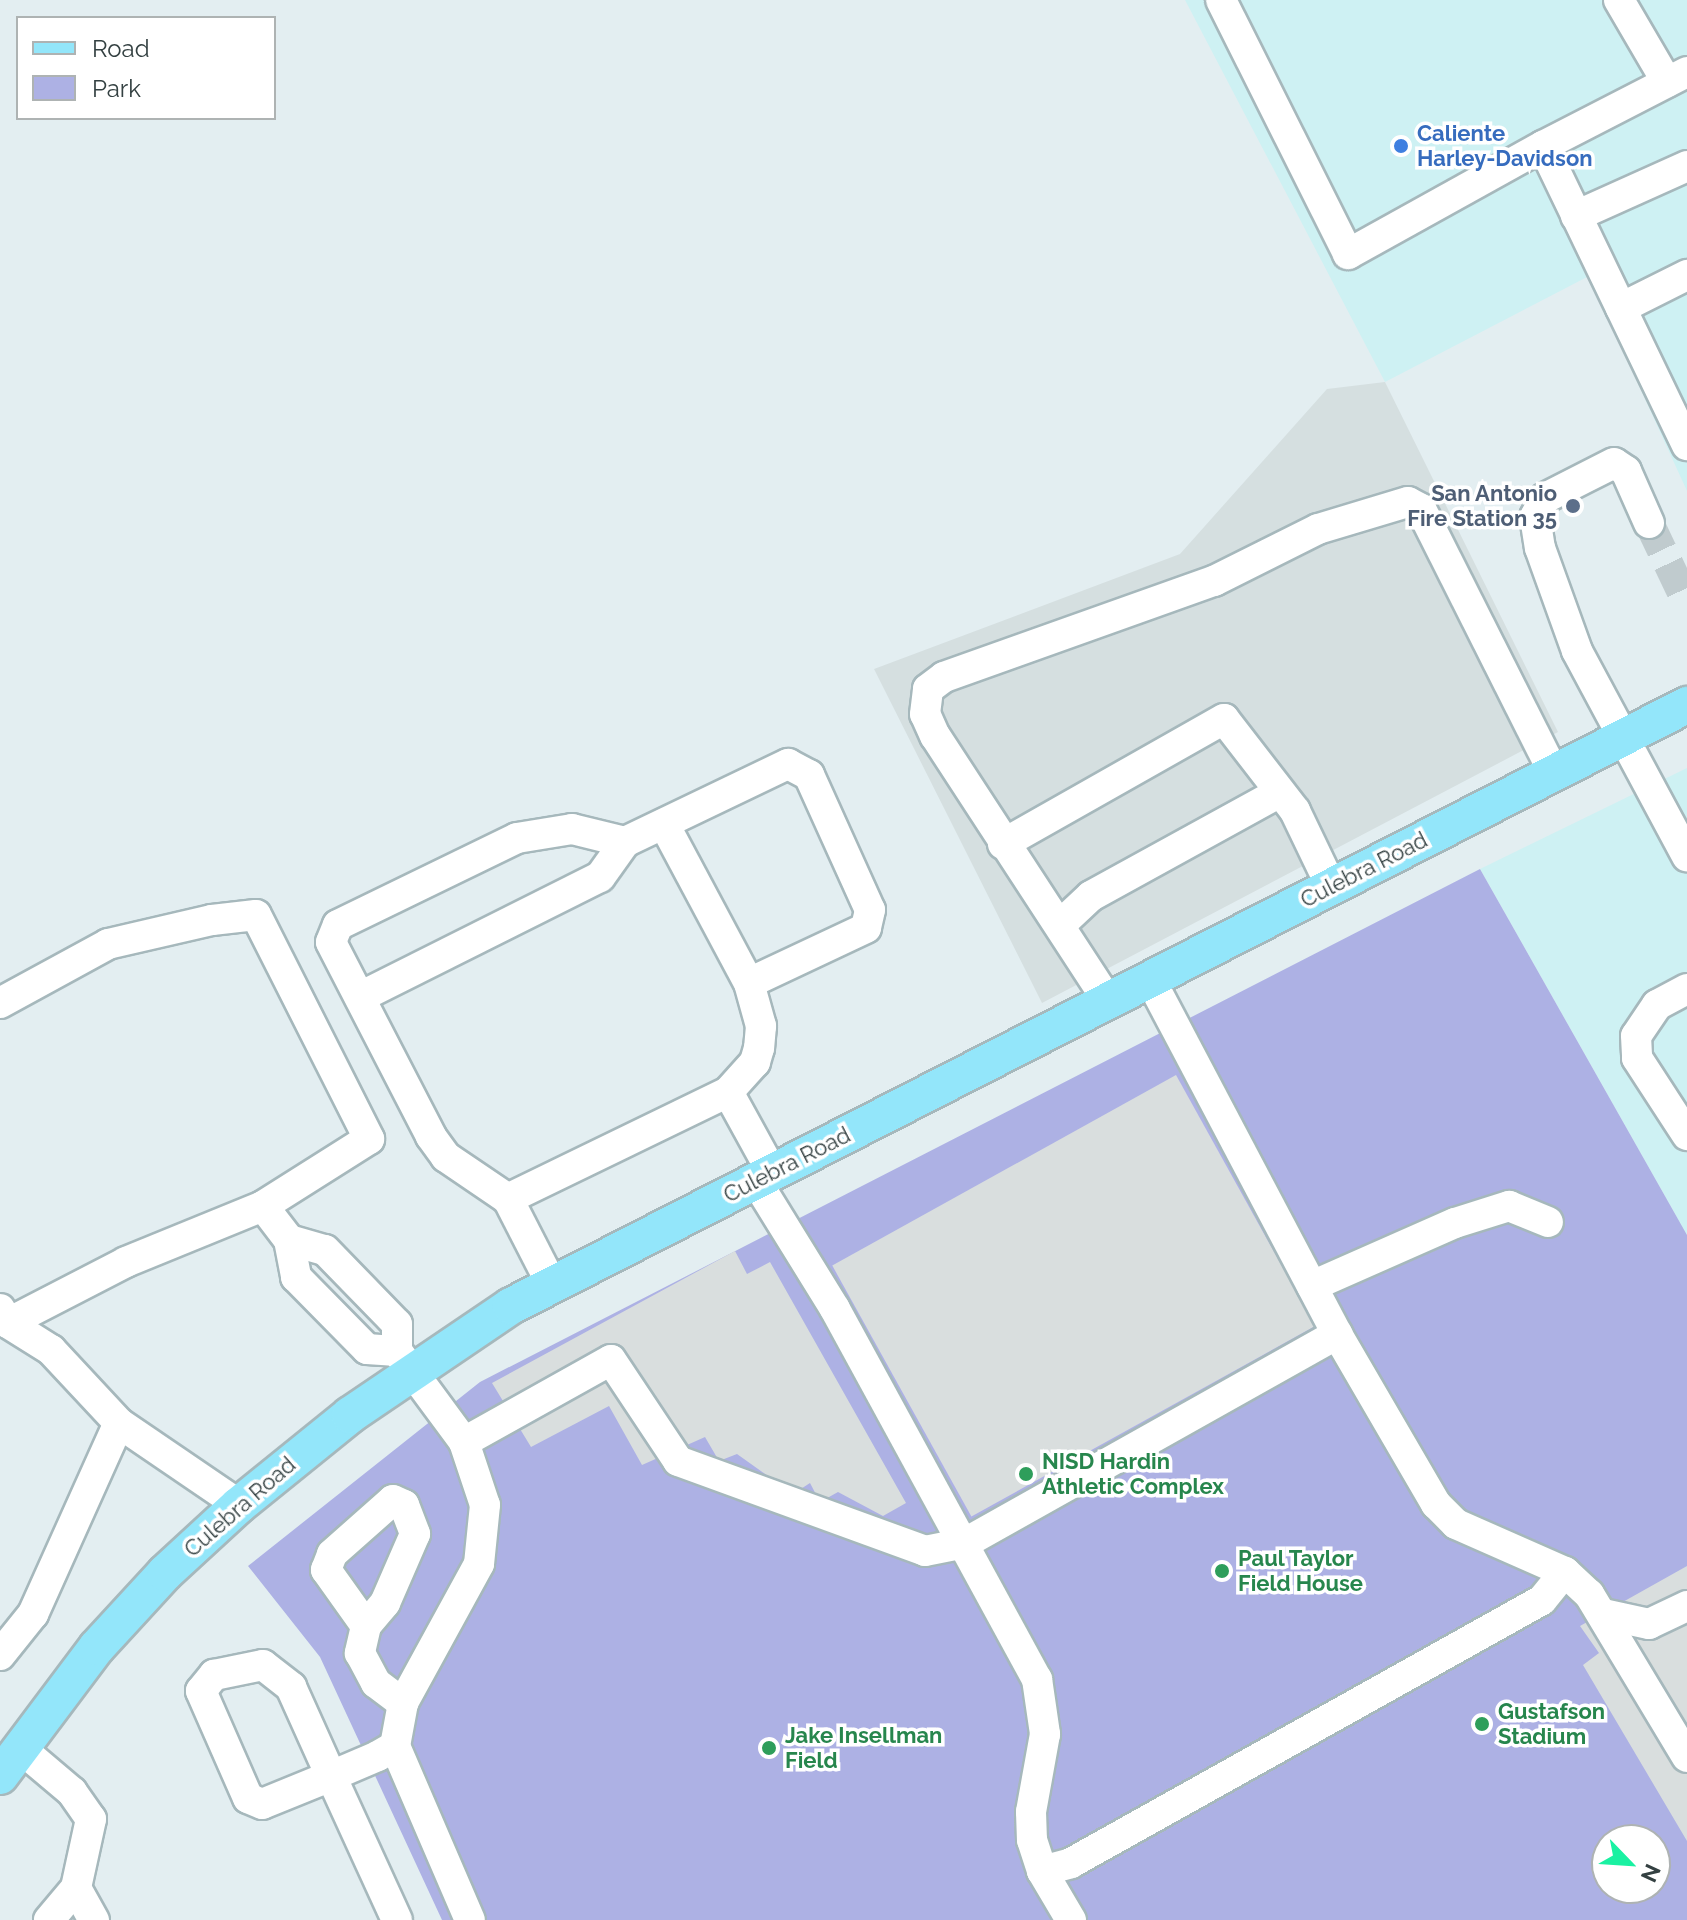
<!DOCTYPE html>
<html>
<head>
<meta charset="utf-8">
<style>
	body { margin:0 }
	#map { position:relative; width:1687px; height:1920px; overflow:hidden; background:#e3eef1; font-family:Raleway,sans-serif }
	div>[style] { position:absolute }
	.commercial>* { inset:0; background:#cef1f3 }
	.industrial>* { inset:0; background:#d5dfe0 }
	.green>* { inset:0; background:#adb1e4 }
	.parking>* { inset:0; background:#d9dede; transform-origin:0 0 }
	.minor-tunnel>* { height:30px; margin-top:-15px; transform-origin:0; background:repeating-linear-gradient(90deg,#c0cbce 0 30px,transparent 0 45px) }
	.roads { filter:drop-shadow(2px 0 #a6b8bc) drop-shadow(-2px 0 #a6b8bc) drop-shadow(0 2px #a6b8bc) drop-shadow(0 -2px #a6b8bc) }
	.minor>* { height:30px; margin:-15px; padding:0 15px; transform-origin:15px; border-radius:15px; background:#fff }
	.major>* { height:36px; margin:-18px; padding:0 18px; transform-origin:18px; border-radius:18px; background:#93e6fa }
	.dots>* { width:22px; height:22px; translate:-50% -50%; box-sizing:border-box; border:4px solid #fff; border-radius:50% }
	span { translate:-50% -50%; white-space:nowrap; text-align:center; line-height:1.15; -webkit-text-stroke:7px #fff; paint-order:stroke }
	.shop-label { font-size:22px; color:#366cbe; font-weight:700 }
	.left { translate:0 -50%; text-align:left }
	.service-label { font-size:22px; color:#4e5e75; font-weight:700 }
	.right { translate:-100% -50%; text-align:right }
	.street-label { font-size:22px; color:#344142 }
	.leisure-label { font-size:22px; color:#27864d; font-weight:700 }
	.legend { position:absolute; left:16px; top:16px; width:260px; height:104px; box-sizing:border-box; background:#fff; border:2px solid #aeb3b3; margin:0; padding:10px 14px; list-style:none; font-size:24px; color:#344142 }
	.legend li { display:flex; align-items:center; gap:16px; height:40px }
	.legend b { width:40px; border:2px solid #aeb3b3 }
	.north { position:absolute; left:1591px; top:1824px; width:80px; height:80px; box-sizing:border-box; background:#fff; border:2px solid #aeb3b3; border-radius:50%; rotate:115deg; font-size:22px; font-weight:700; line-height:32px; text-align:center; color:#344142 }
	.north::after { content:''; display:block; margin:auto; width:28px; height:36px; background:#1af1a2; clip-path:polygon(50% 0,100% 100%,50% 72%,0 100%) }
</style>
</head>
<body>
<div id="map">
	<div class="commercial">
		<i style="clip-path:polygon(1185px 0,1687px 0,1687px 491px,1589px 276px,1385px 382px)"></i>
		<i style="clip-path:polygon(1687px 768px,1687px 1235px,1480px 869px)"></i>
	</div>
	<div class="industrial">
		<i style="clip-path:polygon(1385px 382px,1558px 732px,1042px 1003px,874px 669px,1180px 554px,1327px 389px)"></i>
	</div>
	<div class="green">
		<i style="clip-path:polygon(evenodd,1480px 869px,1687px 1235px,1687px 1920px,442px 1920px,320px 1657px,248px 1566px,480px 1382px,1480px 869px,1607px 1840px,1655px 1840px,1655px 1888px,1607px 1888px,1607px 1840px)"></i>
	</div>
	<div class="parking">
		<i style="left:1176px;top:1075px;width:287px;height:393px;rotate:61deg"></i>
		<i style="clip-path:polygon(735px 1251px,747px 1274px,770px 1262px,906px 1503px,883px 1516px,838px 1492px,820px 1502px,810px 1483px,793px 1494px,737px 1454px,719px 1461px,705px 1437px,642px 1465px,609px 1406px,531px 1447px,492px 1383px)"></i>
		<i style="clip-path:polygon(1687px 1566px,1687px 1841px,1583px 1665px,1599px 1653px,1580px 1626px)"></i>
	</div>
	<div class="minor-tunnel">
		<i style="left:1649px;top:523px;width:89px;rotate:64.6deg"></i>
	</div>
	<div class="roads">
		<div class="minor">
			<i style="left:1221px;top:0;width:284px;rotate:63.4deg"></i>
			<i style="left:1348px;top:254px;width:223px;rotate:-29deg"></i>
			<i style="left:1619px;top:0;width:95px;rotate:59.7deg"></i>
			<i style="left:1687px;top:72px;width:162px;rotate:152.8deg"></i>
			<i style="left:1543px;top:146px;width:332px;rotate:64.3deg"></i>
			<i style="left:1576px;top:216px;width:122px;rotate:-24.2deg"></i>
			<i style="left:1621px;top:308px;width:74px;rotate:-26.6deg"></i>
			<i style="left:1649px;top:523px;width:57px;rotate:-113.9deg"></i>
			<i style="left:1626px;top:471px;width:14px;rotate:-146deg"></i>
			<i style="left:1614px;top:463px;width:77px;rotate:153.1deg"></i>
			<i style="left:1545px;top:498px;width:21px;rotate:118deg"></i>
			<i style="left:1535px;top:517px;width:31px;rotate:81deg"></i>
			<i style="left:1540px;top:548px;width:109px;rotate:70.2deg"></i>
			<i style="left:1577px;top:651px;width:233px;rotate:61.8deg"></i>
			<i style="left:664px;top:824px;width:180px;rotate:61.9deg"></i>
			<i style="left:1003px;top:844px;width:254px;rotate:-29.5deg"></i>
			<i style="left:1224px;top:719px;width:116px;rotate:52.3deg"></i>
			<i style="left:1295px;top:811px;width:83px;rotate:64.4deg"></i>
			<i style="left:1060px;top:925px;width:42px;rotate:-43.1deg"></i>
			<i style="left:1091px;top:896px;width:213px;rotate:-28.8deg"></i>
			<i style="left:1150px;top:979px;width:401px;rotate:62.2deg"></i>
			<i style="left:1337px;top:1334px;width:197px;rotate:59.8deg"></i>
			<i style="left:1436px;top:1504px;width:28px;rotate:45deg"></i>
			<i style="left:1456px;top:1524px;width:119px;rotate:23.8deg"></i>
			<i style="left:1565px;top:1572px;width:33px;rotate:43deg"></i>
			<i style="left:1589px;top:1594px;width:190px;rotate:59deg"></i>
			<i style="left:1687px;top:989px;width:34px;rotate:152deg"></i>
			<i style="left:1657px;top:1005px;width:37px;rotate:124deg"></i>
			<i style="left:1636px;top:1036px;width:22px;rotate:87deg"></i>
			<i style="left:1637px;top:1058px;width:92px;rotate:57deg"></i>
			<i style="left:360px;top:997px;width:268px;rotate:-26.6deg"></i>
			<i style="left:600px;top:877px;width:43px;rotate:-54.5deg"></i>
			<i style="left:1108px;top:1001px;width:316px;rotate:-123.1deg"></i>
			<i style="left:935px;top:736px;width:24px;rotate:-114deg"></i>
			<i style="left:925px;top:714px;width:25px;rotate:-83deg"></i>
			<i style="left:928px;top:689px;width:20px;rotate:-37deg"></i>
			<i style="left:944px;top:677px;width:287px;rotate:-19.6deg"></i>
			<i style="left:1214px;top:581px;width:116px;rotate:-26.6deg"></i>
			<i style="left:1318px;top:529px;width:94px;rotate:-16.7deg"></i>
			<i style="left:1408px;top:502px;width:15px;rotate:28deg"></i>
			<i style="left:1421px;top:509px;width:296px;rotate:63.3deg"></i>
			<i style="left:0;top:1003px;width:123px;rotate:-28.6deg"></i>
			<i style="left:108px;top:944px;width:107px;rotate:-13deg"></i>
			<i style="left:212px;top:920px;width:44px;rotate:-6.5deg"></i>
			<i style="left:256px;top:915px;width:251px;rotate:63.2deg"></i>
			<i style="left:369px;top:1139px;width:125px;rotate:147.7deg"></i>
			<i style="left:263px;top:1206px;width:43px;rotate:52.6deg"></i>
			<i style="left:289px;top:1240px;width:38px;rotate:79deg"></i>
			<i style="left:296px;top:1277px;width:101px;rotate:45.4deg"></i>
			<i style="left:367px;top:1349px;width:30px;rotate:4deg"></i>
			<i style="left:728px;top:1092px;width:91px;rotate:61.2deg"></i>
			<i style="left:756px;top:1181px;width:150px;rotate:58.3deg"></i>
			<i style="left:835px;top:1309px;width:422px;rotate:61.4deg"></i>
			<i style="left:1037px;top:1679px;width:56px;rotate:81.7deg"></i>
			<i style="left:1045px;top:1734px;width:79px;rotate:100.2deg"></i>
			<i style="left:1031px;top:1812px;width:28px;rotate:88deg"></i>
			<i style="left:1032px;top:1840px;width:33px;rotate:72deg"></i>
			<i style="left:1042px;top:1871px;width:57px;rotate:59.4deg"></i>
			<i style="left:508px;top:1199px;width:75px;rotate:-145.9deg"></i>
			<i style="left:446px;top:1157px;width:26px;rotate:-126deg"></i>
			<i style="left:431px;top:1136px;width:218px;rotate:-117.3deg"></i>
			<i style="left:331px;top:942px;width:18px;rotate:-68deg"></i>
			<i style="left:338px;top:925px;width:199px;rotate:-25.9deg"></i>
			<i style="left:517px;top:838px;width:56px;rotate:-9.3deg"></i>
			<i style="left:572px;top:829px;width:55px;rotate:13.8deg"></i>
			<i style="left:625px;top:842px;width:181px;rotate:-25.6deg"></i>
			<i style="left:788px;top:764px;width:24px;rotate:28deg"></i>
			<i style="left:809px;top:775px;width:148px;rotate:65.7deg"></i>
			<i style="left:870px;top:910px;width:18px;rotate:103deg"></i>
			<i style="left:866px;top:928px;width:129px;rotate:154.8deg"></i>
			<i style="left:749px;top:983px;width:45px;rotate:74.4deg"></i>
			<i style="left:761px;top:1026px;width:22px;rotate:95deg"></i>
			<i style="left:759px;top:1048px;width:15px;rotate:106deg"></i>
			<i style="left:755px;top:1062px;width:40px;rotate:132deg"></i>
			<i style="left:728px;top:1092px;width:245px;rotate:154.1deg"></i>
			<i style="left:508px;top:1199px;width:97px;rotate:62.9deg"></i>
			<i style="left:289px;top:1240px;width:37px;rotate:16deg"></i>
			<i style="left:325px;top:1250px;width:103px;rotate:45.8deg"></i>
			<i style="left:397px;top:1324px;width:27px;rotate:90deg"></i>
			<i style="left:397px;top:1351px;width:113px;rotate:53.6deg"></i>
			<i style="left:464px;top:1442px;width:66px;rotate:71.6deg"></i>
			<i style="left:485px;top:1505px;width:59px;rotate:95.8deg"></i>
			<i style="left:479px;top:1564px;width:158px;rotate:118.7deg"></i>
			<i style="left:403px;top:1703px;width:44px;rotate:100.5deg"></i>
			<i style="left:395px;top:1746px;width:189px;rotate:66.7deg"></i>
			<i style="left:1312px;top:1286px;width:156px;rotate:-23.8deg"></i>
			<i style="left:1455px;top:1223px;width:57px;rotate:-17.5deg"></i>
			<i style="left:1509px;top:1206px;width:42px;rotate:22.3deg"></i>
			<i style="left:0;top:1309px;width:16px;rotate:60deg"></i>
			<i style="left:8px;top:1323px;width:133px;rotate:-27.3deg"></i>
			<i style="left:126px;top:1262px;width:148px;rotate:-22.2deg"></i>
			<i style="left:8px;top:1323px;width:51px;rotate:32.1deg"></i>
			<i style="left:51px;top:1350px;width:100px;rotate:47deg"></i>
			<i style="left:119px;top:1423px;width:145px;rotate:34.3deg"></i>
			<i style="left:464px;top:1442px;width:168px;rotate:-29.2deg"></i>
			<i style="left:611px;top:1360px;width:121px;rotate:56.4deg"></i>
			<i style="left:678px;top:1461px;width:263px;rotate:20deg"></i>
			<i style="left:925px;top:1551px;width:41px;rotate:-11.3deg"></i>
			<i style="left:965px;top:1543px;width:427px;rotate:-29.3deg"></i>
			<i style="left:1603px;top:1614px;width:47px;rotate:12.3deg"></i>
			<i style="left:1649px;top:1624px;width:42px;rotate:-25.3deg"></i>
			<i style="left:366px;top:1626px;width:69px;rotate:-125.5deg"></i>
			<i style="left:326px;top:1570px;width:17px;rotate:-69deg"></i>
			<i style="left:332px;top:1554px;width:81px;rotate:-41.5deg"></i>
			<i style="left:393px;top:1500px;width:12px;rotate:24deg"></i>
			<i style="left:404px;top:1505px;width:31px;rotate:69deg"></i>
			<i style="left:415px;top:1534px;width:75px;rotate:113.5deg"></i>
			<i style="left:385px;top:1603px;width:30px;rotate:130deg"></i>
			<i style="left:366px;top:1626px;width:28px;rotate:103deg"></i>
			<i style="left:360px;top:1653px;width:34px;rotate:62deg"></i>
			<i style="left:376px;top:1683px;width:34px;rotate:37deg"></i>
			<i style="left:0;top:1655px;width:53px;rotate:-51.2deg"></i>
			<i style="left:33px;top:1614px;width:209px;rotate:-65.8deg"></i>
			<i style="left:395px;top:1746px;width:20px;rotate:150deg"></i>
			<i style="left:378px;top:1756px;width:51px;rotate:156.9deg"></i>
			<i style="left:331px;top:1776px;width:74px;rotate:157.9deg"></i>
			<i style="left:262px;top:1804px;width:15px;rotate:-157deg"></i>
			<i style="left:248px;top:1798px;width:117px;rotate:-113.7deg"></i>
			<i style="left:201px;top:1691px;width:21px;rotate:-51deg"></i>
			<i style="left:214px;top:1675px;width:50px;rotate:-11.5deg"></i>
			<i style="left:263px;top:1665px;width:36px;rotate:38deg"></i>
			<i style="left:291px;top:1687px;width:98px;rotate:65.8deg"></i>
			<i style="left:331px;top:1776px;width:158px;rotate:65.4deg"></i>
			<i style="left:20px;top:1748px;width:68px;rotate:40.2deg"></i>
			<i style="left:72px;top:1792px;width:33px;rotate:55deg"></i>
			<i style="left:91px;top:1819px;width:71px;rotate:102.3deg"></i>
			<i style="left:76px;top:1888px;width:42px;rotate:130.2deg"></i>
			<i style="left:1042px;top:1871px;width:30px;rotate:-15deg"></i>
			<i style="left:1071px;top:1863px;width:539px;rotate:-29.18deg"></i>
			<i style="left:1542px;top:1600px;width:36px;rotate:-51deg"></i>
			<i style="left:76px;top:1888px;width:37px;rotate:61deg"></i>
		</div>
		<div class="major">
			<i style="left:0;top:1776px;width:161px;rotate:-53.1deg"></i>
			<i style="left:97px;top:1647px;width:100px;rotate:-47.4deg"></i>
			<i style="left:165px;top:1573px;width:100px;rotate:-42.6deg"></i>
			<i style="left:239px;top:1505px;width:143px;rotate:-39deg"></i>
			<i style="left:350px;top:1415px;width:194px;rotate:-34.1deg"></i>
			<i style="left:511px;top:1306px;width:1321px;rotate:-27.07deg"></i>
		</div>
	</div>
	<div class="dots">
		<i style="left:1401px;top:146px;background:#3f7fe0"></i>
		<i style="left:1573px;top:506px;background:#5c6f8a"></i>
		<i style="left:1026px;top:1474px;background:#2e9e5b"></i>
		<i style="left:1222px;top:1571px;background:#2e9e5b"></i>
		<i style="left:1482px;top:1724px;background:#2e9e5b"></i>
		<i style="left:769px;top:1748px;background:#2e9e5b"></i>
	</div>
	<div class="shop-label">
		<span class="left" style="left:1417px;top:146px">Caliente<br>Harley-Davidson</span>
	</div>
	<div class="service-label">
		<span class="right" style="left:1557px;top:506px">San Antonio<br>Fire Station 35</span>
	</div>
	<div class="street-label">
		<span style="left:1364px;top:870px;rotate:-27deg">Culebra Road</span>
		<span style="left:787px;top:1165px;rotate:-27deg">Culebra Road</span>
		<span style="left:240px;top:1507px;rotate:-41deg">Culebra Road</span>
	</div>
	<div class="leisure-label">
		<span class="left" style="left:1042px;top:1474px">NISD Hardin<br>Athletic Complex</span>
		<span class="left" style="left:1238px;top:1571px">Paul Taylor<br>Field House</span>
		<span class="left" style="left:1498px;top:1724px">Gustafson<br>Stadium</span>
		<span class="left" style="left:785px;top:1748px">Jake Insellman<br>Field</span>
	</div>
	<ul class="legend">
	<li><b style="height:10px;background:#93e6fa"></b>Road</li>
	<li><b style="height:22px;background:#adb1e4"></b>Park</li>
	</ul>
	<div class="north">N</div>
</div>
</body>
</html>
